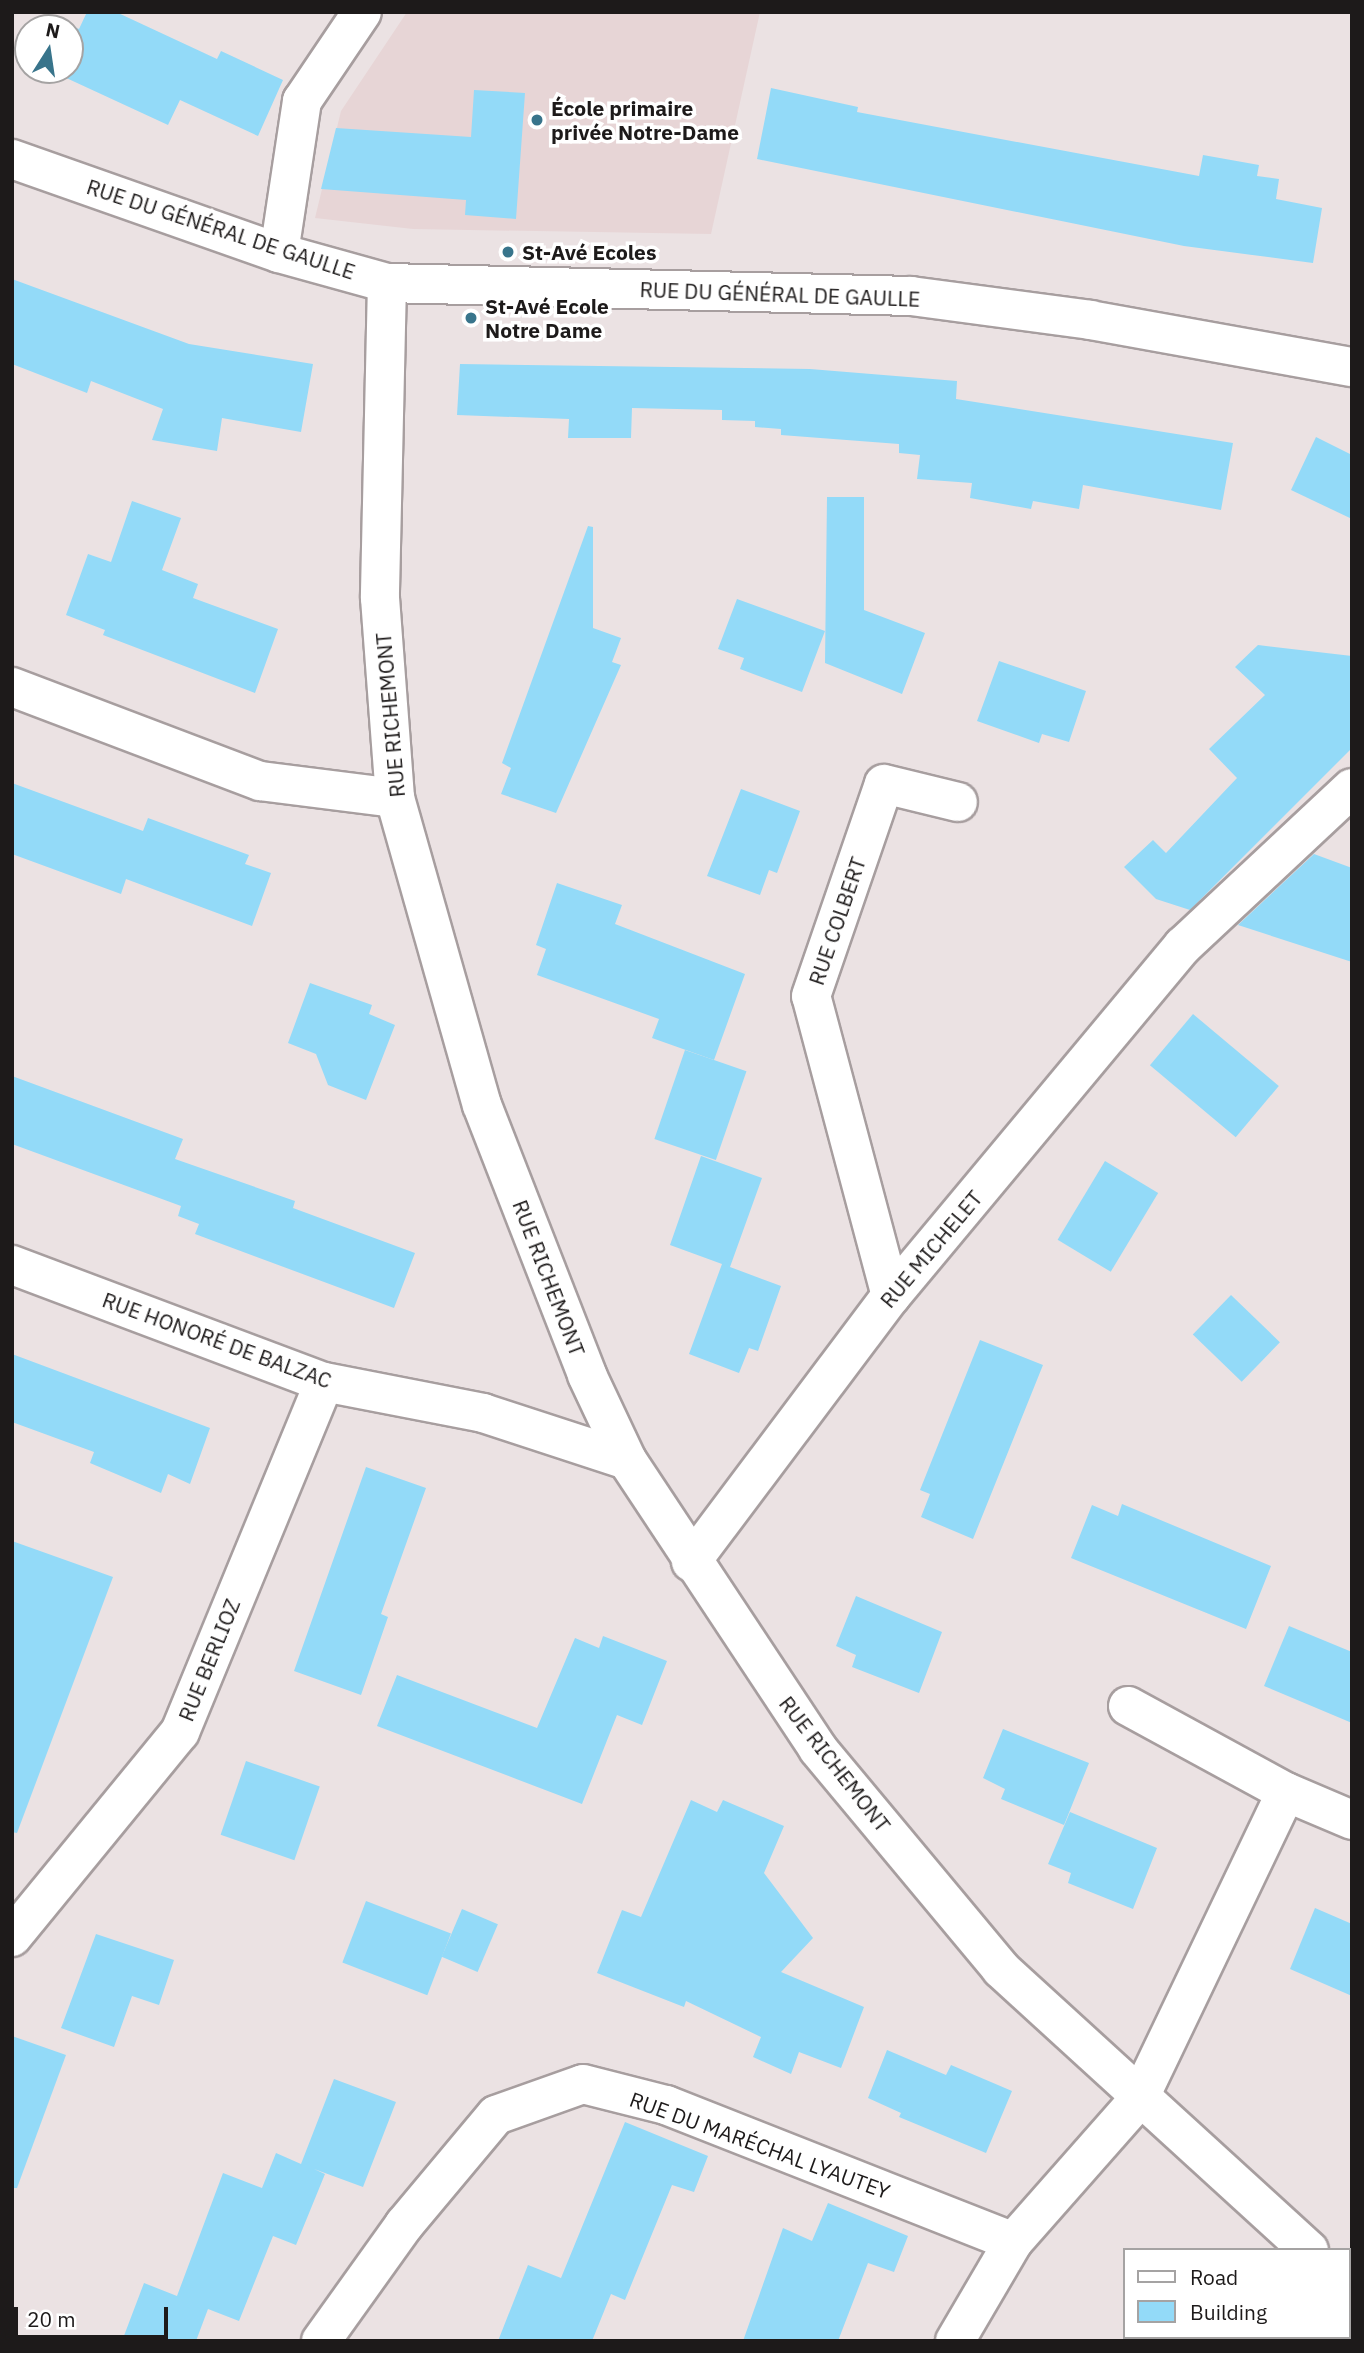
<!DOCTYPE html>
<html>
<head>
<meta charset="utf-8">
<style>
	body { margin:0 }
	#map { position:relative; width:1364px; height:2353px; overflow:hidden; background:#ebe2e3; font-family:"IBM Plex Sans",sans-serif }
	div>[style] { position:absolute }
	.built>* { inset:0; background:#e7d5d6 }
	.building>* { inset:0; background:#93daf8; transform-origin:0 0 }
	.roads { filter:drop-shadow(2px 0 #a79e9f) drop-shadow(-2px 0 #a79e9f) drop-shadow(0 2px #a79e9f) drop-shadow(0 -2px #a79e9f) }
	.street>* { height:38px; margin:-19px; padding:0 19px; transform-origin:19px; border-radius:19px; background:#fff }
	.secondary>* { height:38px; margin:-19px; padding:0 19px; transform-origin:19px; border-radius:19px; background:#fff }
	.dots>* { width:19px; height:19px; translate:-50% -50%; box-sizing:border-box; border:4px solid #fff; border-radius:50% }
	span { translate:-50% -50%; white-space:nowrap; text-align:center; line-height:1.15; -webkit-text-stroke:7px #fff; paint-order:stroke }
	.poi-label { font-size:21px; color:#1d1a1a; font-weight:700 }
	.left { translate:0 -50%; text-align:left }
	.street-label { font-size:21px; color:#1d1a1a }
	.frame { position:absolute; inset:0; border:14px solid #1d1a1a; pointer-events:none }
	.legend { position:absolute; left:1123px; top:2248px; width:228px; height:91px; box-sizing:border-box; background:#fff; border:2px solid #a5a3a3; margin:0; padding:9px 12px; list-style:none; font-size:21px; color:#1d1a1a }
	.legend li { display:flex; align-items:center; gap:14px; height:35px }
	.legend b { width:35px; border:2px solid #a5a3a3 }
	.north { position:absolute; left:14px; top:14px; width:70px; height:70px; box-sizing:border-box; background:#fff; border:2px solid #a5a3a3; border-radius:50%; rotate:12deg; font-size:19px; font-weight:700; line-height:28px; text-align:center; color:#1d1a1a }
	.north::after { content:''; display:block; margin:auto; width:24px; height:32px; background:#38748b; clip-path:polygon(50% 0,100% 100%,50% 72%,0 100%) }
	.scale { position:absolute; left:14px; top:2307px; width:154px; height:32px; box-sizing:border-box; border:4px solid #1d1a1a; border-top:0; padding-left:9px; font-size:21px; line-height:24px; white-space:nowrap; color:#1d1a1a; -webkit-text-stroke:5px #fff; paint-order:stroke }
</style>
</head>
<body>
<div id="map">
	<div class="built">
		<i style="clip-path:polygon(407px 12px,760px 12px,711px 234px,413px 229px,315px 218px,341px 111px)"></i>
	</div>
	<div class="building">
		<i style="clip-path:polygon(87px 12px,116px 12px,217px 59px,221px 51px,283px 80px,258px 136px,180px 100px,168px 125px,49px 70px,70px 70px,70px 28px,52px 28px,56px 19px,79px 29px)"></i>
		<i style="clip-path:polygon(771px 88px,858px 107px,857px 112px,1199px 176px,1203px 155px,1259px 165px,1257px 176px,1279px 179px,1276px 199px,1322px 208px,1313px 263px,1184px 246px,757px 159px)"></i>
		<i style="clip-path:polygon(474px 90px,525px 93px,516px 219px,465px 215px,466px 200px,321px 189px,336px 128px,471px 137px)"></i>
		<i style="clip-path:polygon(12px 279px,189px 344px,313px 364px,301px 432px,222px 418px,217px 451px,152px 440px,163px 409px,91px 381px,87px 393px,12px 364px)"></i>
		<i style="clip-path:polygon(460px 364px,810px 369px,957px 381px,956px 399px,1233px 443px,1221px 510px,1083px 485px,1079px 509px,1033px 501px,1031px 509px,970px 498px,972px 483px,917px 479px,920px 455px,899px 453px,899px 444px,781px 435px,781px 429px,755px 427px,755px 421px,722px 420px,722px 410px,632px 408px,631px 438px,568px 438px,569px 419px,457px 415px)"></i>
		<i style="clip-path:polygon(1316px 437px,1352px 455px,1352px 519px,1291px 490px)"></i>
		<i style="clip-path:polygon(827px 497px,864px 497px,864px 610px,925px 633px,902px 694px,825px 663px)"></i>
		<i style="clip-path:polygon(132px 501px,181px 518px,162px 570px,198px 584px,193px 598px,278px 629px,255px 693px,103px 635px,105px 630px,66px 615px,88px 554px,111px 562px)"></i>
		<i style="clip-path:polygon(588px 526px,593px 527px,593px 628px,621px 638px,612px 662px,621px 665px,556px 813px,501px 794px,511px 768px,502px 763px)"></i>
		<i style="clip-path:polygon(737px 599px,825px 631px,802px 692px,740px 669px,744px 658px,718px 649px)"></i>
		<i style="clip-path:polygon(1258px 645px,1352px 656px,1352px 748px,1190px 910px,1156px 899px,1124px 867px,1153px 840px,1166px 853px,1237px 778px,1209px 749px,1265px 695px,1235px 667px)"></i>
		<i style="clip-path:polygon(999px 661px,1086px 691px,1069px 742px,1042px 734px,1039px 743px,977px 721px)"></i>
		<i style="clip-path:polygon(12px 783px,143px 831px,148px 818px,249px 855px,245px 864px,271px 873px,252px 926px,126px 879px,121px 894px,12px 854px)"></i>
		<i style="clip-path:polygon(741px 789px,800px 811px,777px 873px,769px 870px,760px 895px,707px 876px)"></i>
		<i style="clip-path:polygon(1314px 854px,1352px 868px,1352px 962px,1238px 925px)"></i>
		<i style="clip-path:polygon(557px 883px,622px 905px,615px 924px,745px 974px,714px 1060px,652px 1038px,659px 1019px,537px 975px,546px 949px,536px 945px)"></i>
		<i style="clip-path:polygon(310px 983px,372px 1005px,369px 1014px,395px 1025px,366px 1100px,328px 1085px,316px 1054px,288px 1043px)"></i>
		<i style="left:1193px;top:1014px;width:112px;height:67px;rotate:40deg"></i>
		<i style="left:685px;top:1050px;width:65px;height:94px;rotate:19deg"></i>
		<i style="clip-path:polygon(12px 1076px,183px 1139px,175px 1159px,295px 1201px,293px 1208px,415px 1253px,394px 1308px,195px 1234px,199px 1224px,178px 1216px,181px 1206px,12px 1144px)"></i>
		<i style="clip-path:polygon(701px 1156px,762px 1178px,730px 1267px,781px 1286px,758px 1351px,749px 1348px,739px 1373px,689px 1354px,722px 1264px,670px 1245px)"></i>
		<i style="left:1105px;top:1161px;width:62px;height:92px;rotate:31deg"></i>
		<i style="left:1231px;top:1295px;width:68px;height:55px;rotate:44deg"></i>
		<i style="clip-path:polygon(980px 1340px,1043px 1365px,973px 1539px,921px 1517px,930px 1494px,920px 1490px)"></i>
		<i style="clip-path:polygon(12px 1354px,210px 1428px,190px 1484px,168px 1474px,161px 1493px,90px 1463px,94px 1452px,12px 1422px)"></i>
		<i style="clip-path:polygon(366px 1467px,426px 1488px,381px 1614px,388px 1617px,361px 1695px,294px 1671px)"></i>
		<i style="clip-path:polygon(1122px 1504px,1271px 1566px,1246px 1629px,1071px 1558px,1092px 1505px,1118px 1516px)"></i>
		<i style="clip-path:polygon(12px 1541px,113px 1577px,17px 1833px,12px 1832px)"></i>
		<i style="clip-path:polygon(856px 1596px,942px 1632px,919px 1693px,852px 1667px,856px 1655px,836px 1646px)"></i>
		<i style="clip-path:polygon(1289px 1626px,1352px 1652px,1352px 1723px,1264px 1686px)"></i>
		<i style="clip-path:polygon(603px 1636px,667px 1661px,642px 1725px,617px 1715px,582px 1804px,377px 1726px,397px 1675px,537px 1728px,575px 1638px,599px 1648px)"></i>
		<i style="clip-path:polygon(1003px 1729px,1089px 1763px,1064px 1825px,1001px 1799px,1005px 1789px,983px 1778px)"></i>
		<i style="left:246px;top:1761px;width:78px;height:78px;rotate:19deg"></i>
		<i style="clip-path:polygon(691px 1800px,717px 1812px,723px 1800px,784px 1826px,764px 1873px,813px 1938px,781px 1972px,864px 2007px,841px 2068px,799px 2052px,791px 2074px,753px 2057px,761px 2037px,686px 2001px,684px 2007px,597px 1973px,622px 1910px,641px 1917px)"></i>
		<i style="clip-path:polygon(1070px 1812px,1157px 1848px,1133px 1909px,1068px 1883px,1071px 1873px,1048px 1864px)"></i>
		<i style="left:366px;top:1901px;width:91px;height:66px;rotate:21deg"></i>
		<i style="clip-path:polygon(1315px 1908px,1352px 1924px,1352px 1996px,1290px 1969px)"></i>
		<i style="left:462px;top:1909px;width:39px;height:52px;rotate:23deg"></i>
		<i style="clip-path:polygon(96px 1934px,174px 1960px,159px 2005px,132px 1996px,114px 2047px,61px 2028px)"></i>
		<i style="clip-path:polygon(12px 2036px,66px 2055px,17px 2188px,12px 2188px)"></i>
		<i style="clip-path:polygon(887px 2050px,946px 2075px,951px 2065px,1012px 2091px,986px 2153px,899px 2117px,901px 2113px,868px 2098px)"></i>
		<i style="clip-path:polygon(334px 2079px,396px 2102px,363px 2187px,314px 2169px,325px 2174px,296px 2245px,273px 2236px,239px 2321px,208px 2309px,196px 2341px,122px 2341px,144px 2283px,177px 2296px,223px 2173px,262px 2188px,276px 2153px,301px 2164px)"></i>
		<i style="clip-path:polygon(625px 2122px,708px 2156px,694px 2192px,672px 2185px,625px 2300px,611px 2294px,592px 2341px,498px 2341px,528px 2265px,561px 2278px)"></i>
		<i style="clip-path:polygon(828px 2203px,908px 2236px,894px 2272px,868px 2263px,838px 2341px,743px 2341px,783px 2228px,812px 2241px)"></i>
	</div>
	<div class="roads">
		<div class="street">
			<i style="left:279px;top:253px;width:154px;rotate:-81.4deg"></i>
			<i style="left:302px;top:101px;width:107px;rotate:-56deg"></i>
			<i style="left:387px;top:283px;width:315px;rotate:91.3deg"></i>
			<i style="left:380px;top:598px;width:201px;rotate:85.7deg"></i>
			<i style="left:395px;top:798px;width:319px;rotate:74.2deg"></i>
			<i style="left:482px;top:1105px;width:290px;rotate:68.7deg"></i>
			<i style="left:587px;top:1375px;width:94px;rotate:64.8deg"></i>
			<i style="left:627px;top:1460px;width:346px;rotate:56.5deg"></i>
			<i style="left:818px;top:1749px;width:286px;rotate:50.2deg"></i>
			<i style="left:1001px;top:1969px;width:417px;rotate:42.4deg"></i>
			<i style="left:12px;top:687px;width:265px;rotate:20.8deg"></i>
			<i style="left:260px;top:781px;width:136px;rotate:7.2deg"></i>
			<i style="left:12px;top:1265px;width:333px;rotate:20.6deg"></i>
			<i style="left:324px;top:1382px;width:162px;rotate:11deg"></i>
			<i style="left:483px;top:1413px;width:151px;rotate:18.1deg"></i>
			<i style="left:891px;top:1296px;width:310px;rotate:-104.9deg"></i>
			<i style="left:811px;top:996px;width:224px;rotate:-71deg"></i>
			<i style="left:884px;top:784px;width:76px;rotate:13.7deg"></i>
			<i style="left:691px;top:1562px;width:333px;rotate:-53.1deg"></i>
			<i style="left:891px;top:1296px;width:456px;rotate:-50.2deg"></i>
			<i style="left:1183px;top:946px;width:231px;rotate:-43.1deg"></i>
			<i style="left:1128px;top:1706px;width:180px;rotate:28.6deg"></i>
			<i style="left:1286px;top:1792px;width:72px;rotate:23deg"></i>
			<i style="left:12px;top:1937px;width:265px;rotate:-50.7deg"></i>
			<i style="left:180px;top:1732px;width:378px;rotate:-67.6deg"></i>
			<i style="left:1348px;top:2285px;width:5px;rotate:37deg"></i>
			<i style="left:321px;top:2341px;width:143px;rotate:-54.4deg"></i>
			<i style="left:404px;top:2225px;width:143px;rotate:-50.1deg"></i>
			<i style="left:496px;top:2115px;width:92px;rotate:-19.6deg"></i>
			<i style="left:583px;top:2084px;width:86px;rotate:14.2deg"></i>
			<i style="left:666px;top:2105px;width:373px;rotate:21.5deg"></i>
			<i style="left:955px;top:2341px;width:115px;rotate:-59.6deg"></i>
			<i style="left:1013px;top:2242px;width:191px;rotate:-48.6deg"></i>
			<i style="left:1139px;top:2099px;width:340px;rotate:-64.4deg"></i>
		</div>
		<div class="secondary">
			<i style="left:12px;top:159px;width:283px;rotate:19.4deg"></i>
			<i style="left:279px;top:253px;width:112px;rotate:15.5deg"></i>
			<i style="left:387px;top:283px;width:524px;rotate:1.42deg"></i>
			<i style="left:911px;top:296px;width:181px;rotate:7.6deg"></i>
			<i style="left:1090px;top:320px;width:266px;rotate:10.2deg"></i>
		</div>
	</div>
	<div class="dots">
		<i style="left:537px;top:120px;background:#38748b"></i>
		<i style="left:508px;top:252px;background:#38748b"></i>
		<i style="left:471px;top:318px;background:#38748b"></i>
	</div>
	<div class="poi-label">
		<span class="left" style="left:551px;top:120px">École primaire<br>privée Notre-Dame</span>
		<span class="left" style="left:522px;top:252px">St-Avé Ecoles</span>
		<span class="left" style="left:485px;top:318px">St-Avé Ecole<br>Notre Dame</span>
	</div>
	<div class="street-label">
		<span style="left:221px;top:229px;rotate:18deg">RUE DU GÉNÉRAL DE GAULLE</span>
		<span style="left:780px;top:294px;rotate:2deg">RUE DU GÉNÉRAL DE GAULLE</span>
		<span style="left:390px;top:715px;rotate:-95deg">RUE RICHEMONT</span>
		<span style="left:837px;top:921px;rotate:-71deg">RUE COLBERT</span>
		<span style="left:931px;top:1249px;rotate:-50deg">RUE MICHELET</span>
		<span style="left:549px;top:1278px;rotate:69deg">RUE RICHEMONT</span>
		<span style="left:217px;top:1340px;rotate:20deg">RUE HONORÉ DE BALZAC</span>
		<span style="left:209px;top:1660px;rotate:-68deg">RUE BERLIOZ</span>
		<span style="left:835px;top:1764px;rotate:52deg">RUE RICHEMONT</span>
		<span style="left:760px;top:2145px;rotate:20deg">RUE DU MARÉCHAL LYAUTEY</span>
	</div>
	<div class="frame"></div>
	<ul class="legend">
	<li><b style="height:9px;background:#fff"></b>Road</li>
	<li><b style="height:19px;background:#93daf8"></b>Building</li>
	</ul>
	<div class="north">N</div>
	<div class="scale">20 m</div>
</div>
</body>
</html>
